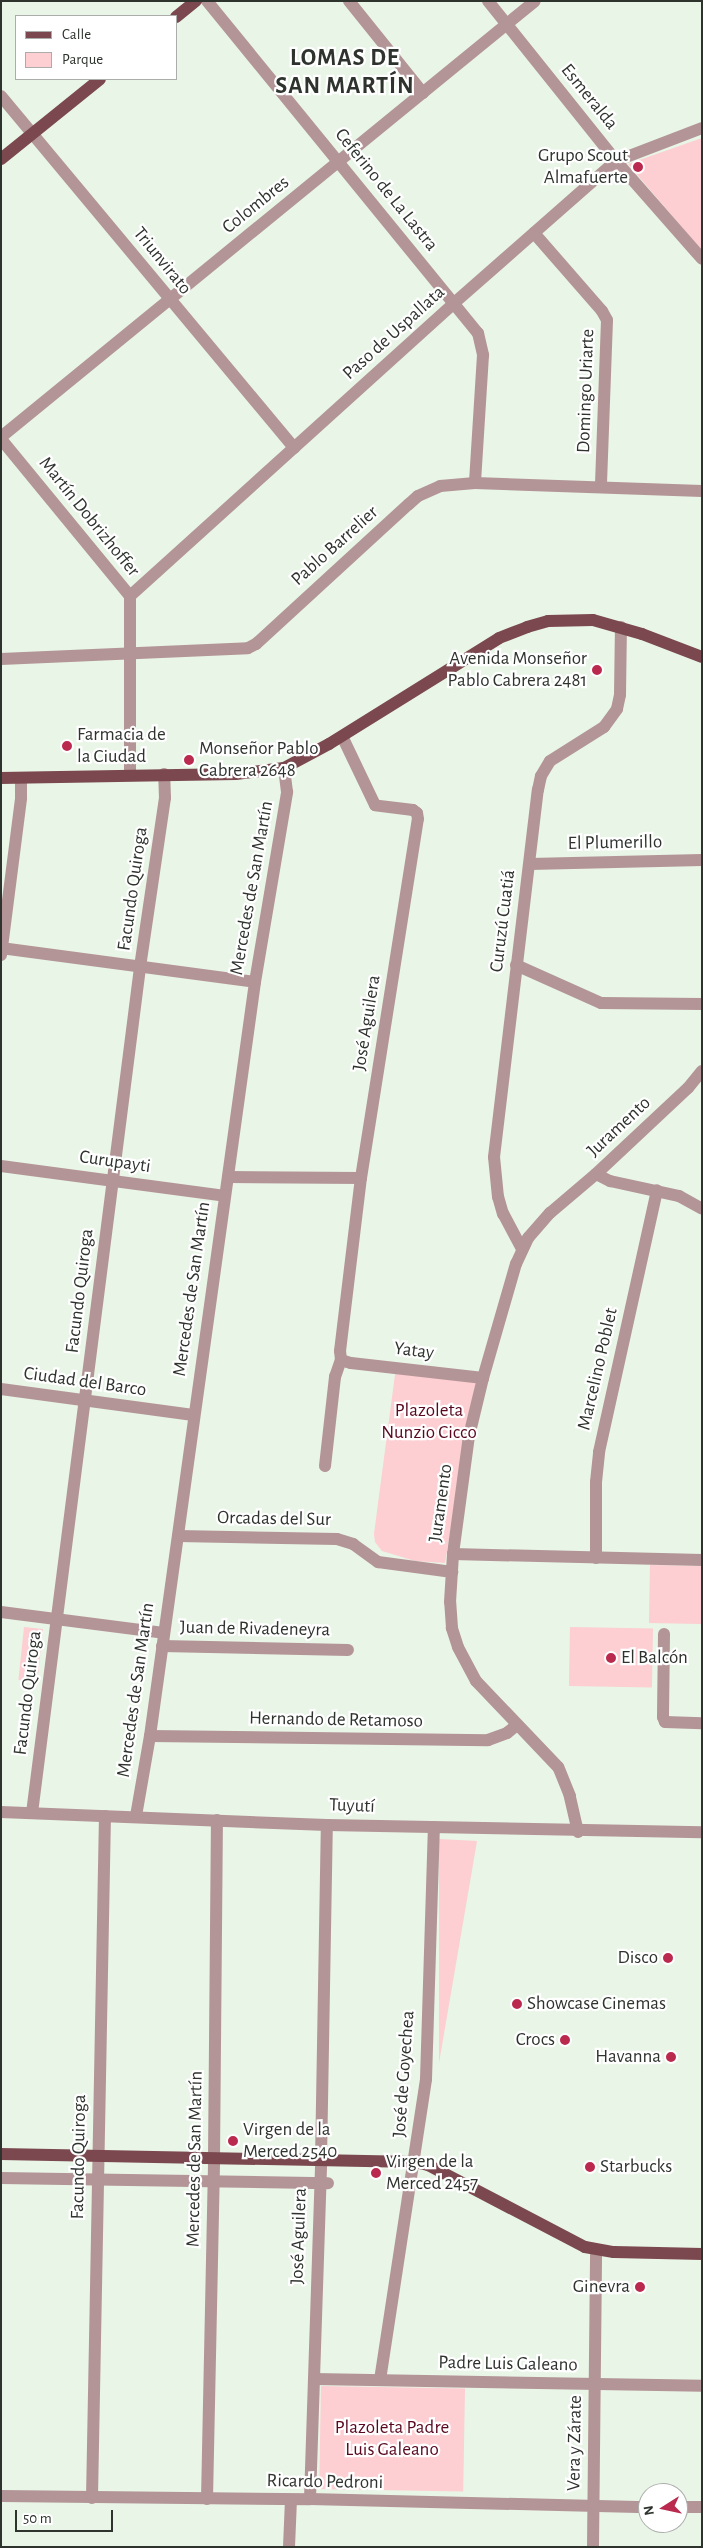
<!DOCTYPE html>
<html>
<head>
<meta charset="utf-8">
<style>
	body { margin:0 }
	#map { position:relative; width:703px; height:2548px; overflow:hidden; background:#e9f5e7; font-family:"Alegreya Sans",sans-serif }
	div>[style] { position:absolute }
	.green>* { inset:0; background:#fdced2; transform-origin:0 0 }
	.minor>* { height:12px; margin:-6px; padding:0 6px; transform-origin:6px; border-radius:6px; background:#b39597 }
	.major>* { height:12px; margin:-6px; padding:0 6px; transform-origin:6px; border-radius:6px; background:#7b484f }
	.dots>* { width:14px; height:14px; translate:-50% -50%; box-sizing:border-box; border:2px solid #fff; border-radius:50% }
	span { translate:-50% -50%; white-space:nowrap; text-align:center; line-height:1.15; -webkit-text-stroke:4.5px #fff; paint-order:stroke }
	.street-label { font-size:19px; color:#2e332e }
	.poi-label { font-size:19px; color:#2e332e }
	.right { translate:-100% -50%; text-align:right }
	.left { translate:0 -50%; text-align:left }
	.park-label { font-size:19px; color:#59081f }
	.district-label { font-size:24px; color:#2e332e; font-weight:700; letter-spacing:1px }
	.frame { position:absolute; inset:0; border:2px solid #2e332e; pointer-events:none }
	.legend { position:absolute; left:15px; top:15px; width:162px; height:65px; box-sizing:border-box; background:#fff; border:1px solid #abadab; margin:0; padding:6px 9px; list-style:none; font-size:15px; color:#2e332e }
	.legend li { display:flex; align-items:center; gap:10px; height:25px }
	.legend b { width:25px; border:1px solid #abadab }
	.north { position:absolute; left:638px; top:2483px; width:50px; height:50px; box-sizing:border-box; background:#fff; border:1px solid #abadab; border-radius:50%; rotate:260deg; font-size:14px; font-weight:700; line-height:20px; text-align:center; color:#2e332e }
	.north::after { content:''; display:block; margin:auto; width:18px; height:22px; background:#ba2a4e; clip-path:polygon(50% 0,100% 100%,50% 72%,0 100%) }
	.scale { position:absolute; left:15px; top:2510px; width:98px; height:22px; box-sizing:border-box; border:2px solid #2e332e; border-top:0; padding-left:6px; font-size:15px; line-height:18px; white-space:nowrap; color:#2e332e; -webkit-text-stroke:4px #fff; paint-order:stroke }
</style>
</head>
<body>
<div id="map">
	<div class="green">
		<i style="clip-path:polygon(702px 138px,702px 251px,628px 164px)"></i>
		<i style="clip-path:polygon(396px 1367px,476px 1380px,445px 1563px,415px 1561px,382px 1551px,375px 1542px,374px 1534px)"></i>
		<i style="left:650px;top:1565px;width:52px;height:58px;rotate:1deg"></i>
		<i style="left:24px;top:1627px;width:19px;height:53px;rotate:6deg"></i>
		<i style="left:570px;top:1627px;width:83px;height:59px;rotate:1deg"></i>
		<i style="clip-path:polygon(439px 1839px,477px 1841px,439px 2063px)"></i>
		<i style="left:321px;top:2386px;width:144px;height:103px;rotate:1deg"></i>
	</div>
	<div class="minor">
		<i style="left:207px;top:1px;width:429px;rotate:50.8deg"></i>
		<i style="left:478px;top:333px;width:23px;rotate:77deg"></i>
		<i style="left:483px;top:355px;width:128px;rotate:93.6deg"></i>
		<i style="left:349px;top:1px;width:118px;rotate:51.2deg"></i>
		<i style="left:488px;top:1px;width:205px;rotate:51.3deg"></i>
		<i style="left:616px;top:161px;width:130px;rotate:48.7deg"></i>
		<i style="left:1px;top:96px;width:458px;rotate:50.2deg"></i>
		<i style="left:534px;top:233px;width:103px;rotate:48.9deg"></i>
		<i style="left:602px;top:311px;width:10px;rotate:61deg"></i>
		<i style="left:607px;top:320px;width:167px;rotate:92.1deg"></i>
		<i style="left:1px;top:437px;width:689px;rotate:-39.23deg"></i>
		<i style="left:1px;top:439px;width:203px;rotate:50.6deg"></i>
		<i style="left:130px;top:596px;width:179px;rotate:90deg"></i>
		<i style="left:130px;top:596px;width:435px;rotate:-42.1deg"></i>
		<i style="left:453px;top:304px;width:217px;rotate:-41.3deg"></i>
		<i style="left:616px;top:161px;width:92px;rotate:-21deg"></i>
		<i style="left:1px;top:659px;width:247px;rotate:-2.5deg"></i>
		<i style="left:248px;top:648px;width:9px;rotate:-27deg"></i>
		<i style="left:256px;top:644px;width:207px;rotate:-42.5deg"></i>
		<i style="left:409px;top:504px;width:12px;rotate:-42deg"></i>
		<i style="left:418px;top:496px;width:24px;rotate:-24deg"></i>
		<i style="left:440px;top:486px;width:35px;rotate:-5deg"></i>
		<i style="left:475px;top:483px;width:227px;rotate:2deg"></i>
		<i style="left:530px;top:864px;width:172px;rotate:-1.3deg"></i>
		<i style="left:1px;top:948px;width:256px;rotate:7.6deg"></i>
		<i style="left:1px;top:955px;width:158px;rotate:-82.7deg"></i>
		<i style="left:21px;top:798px;width:20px;rotate:-90deg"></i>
		<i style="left:516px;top:965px;width:93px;rotate:24.1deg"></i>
		<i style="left:601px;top:1003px;width:101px;rotate:0.6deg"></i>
		<i style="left:1px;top:1166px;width:226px;rotate:7.6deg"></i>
		<i style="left:596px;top:1174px;width:16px;rotate:27deg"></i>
		<i style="left:610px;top:1181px;width:71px;rotate:12.3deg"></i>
		<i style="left:679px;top:1196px;width:26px;rotate:29deg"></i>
		<i style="left:228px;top:1177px;width:133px;rotate:0.4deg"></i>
		<i style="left:522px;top:1249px;width:40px;rotate:-118deg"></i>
		<i style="left:503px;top:1214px;width:18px;rotate:-106deg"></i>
		<i style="left:498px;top:1197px;width:40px;rotate:-95.7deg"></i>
		<i style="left:494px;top:1157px;width:370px;rotate:-83.2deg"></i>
		<i style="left:538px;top:790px;width:14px;rotate:-78deg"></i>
		<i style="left:541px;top:776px;width:17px;rotate:-59deg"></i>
		<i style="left:550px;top:761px;width:64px;rotate:-32.2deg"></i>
		<i style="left:604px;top:727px;width:22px;rotate:-54deg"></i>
		<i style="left:617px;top:709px;width:14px;rotate:-78deg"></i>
		<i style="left:620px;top:695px;width:68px;rotate:-89.2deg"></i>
		<i style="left:341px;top:1360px;width:9px;rotate:-96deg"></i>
		<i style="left:340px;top:1351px;width:174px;rotate:-83.1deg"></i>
		<i style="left:361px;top:1178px;width:363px;rotate:-81deg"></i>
		<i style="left:418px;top:819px;width:6px;rotate:-99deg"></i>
		<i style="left:417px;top:813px;width:5px;rotate:-143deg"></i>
		<i style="left:413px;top:810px;width:38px;rotate:-173deg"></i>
		<i style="left:375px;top:805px;width:76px;rotate:-115.6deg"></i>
		<i style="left:341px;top:1360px;width:10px;rotate:17deg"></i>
		<i style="left:351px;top:1363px;width:133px;rotate:6.5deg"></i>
		<i style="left:1px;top:1389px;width:194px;rotate:7.7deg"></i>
		<i style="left:325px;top:1466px;width:90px;rotate:-83.6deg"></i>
		<i style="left:335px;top:1377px;width:18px;rotate:-71deg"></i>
		<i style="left:178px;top:1536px;width:159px;rotate:1.1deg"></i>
		<i style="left:337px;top:1539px;width:17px;rotate:17deg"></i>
		<i style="left:353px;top:1544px;width:31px;rotate:36deg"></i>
		<i style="left:378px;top:1562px;width:75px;rotate:7.7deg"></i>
		<i style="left:453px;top:1554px;width:249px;rotate:1.4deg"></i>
		<i style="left:596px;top:1558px;width:76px;rotate:-90deg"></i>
		<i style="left:596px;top:1482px;width:30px;rotate:-84deg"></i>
		<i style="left:599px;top:1452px;width:268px;rotate:-77.5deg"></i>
		<i style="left:1px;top:1612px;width:164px;rotate:7.3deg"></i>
		<i style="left:664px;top:1634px;width:83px;rotate:90.7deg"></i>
		<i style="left:663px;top:1717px;width:5px;rotate:68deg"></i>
		<i style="left:665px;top:1722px;width:37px;rotate:2deg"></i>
		<i style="left:162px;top:1646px;width:186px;rotate:1.2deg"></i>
		<i style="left:150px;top:1736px;width:338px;rotate:0.7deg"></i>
		<i style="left:488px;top:1740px;width:20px;rotate:-20deg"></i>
		<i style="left:507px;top:1733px;width:13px;rotate:-39deg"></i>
		<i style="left:1px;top:1812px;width:326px;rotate:2.3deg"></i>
		<i style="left:327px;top:1825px;width:375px;rotate:1.1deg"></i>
		<i style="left:32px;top:1813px;width:853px;rotate:-82.72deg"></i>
		<i style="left:140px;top:967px;width:171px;rotate:-81.6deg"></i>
		<i style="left:165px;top:798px;width:24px;rotate:-92deg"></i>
		<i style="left:136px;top:1816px;width:81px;rotate:-80.1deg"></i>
		<i style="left:150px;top:1736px;width:761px;rotate:-82.07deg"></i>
		<i style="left:255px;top:982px;width:193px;rotate:-80.4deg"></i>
		<i style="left:287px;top:792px;width:24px;rotate:-97deg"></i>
		<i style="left:578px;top:1832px;width:37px;rotate:-103deg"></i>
		<i style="left:570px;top:1796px;width:31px;rotate:-112deg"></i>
		<i style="left:558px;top:1767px;width:119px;rotate:-133.6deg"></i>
		<i style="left:476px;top:1681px;width:38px;rotate:-118deg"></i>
		<i style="left:458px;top:1647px;width:20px;rotate:-108deg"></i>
		<i style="left:452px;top:1628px;width:26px;rotate:-94deg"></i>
		<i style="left:450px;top:1602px;width:48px;rotate:-86.4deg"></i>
		<i style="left:453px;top:1554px;width:119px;rotate:-82.3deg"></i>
		<i style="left:469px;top:1436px;width:60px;rotate:-76.4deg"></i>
		<i style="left:483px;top:1378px;width:119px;rotate:-73.9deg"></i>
		<i style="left:516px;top:1264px;width:29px;rotate:-65deg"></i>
		<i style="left:528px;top:1238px;width:33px;rotate:-49deg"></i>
		<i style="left:550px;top:1213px;width:60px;rotate:-40.3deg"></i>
		<i style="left:596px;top:1174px;width:126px;rotate:-43.1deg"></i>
		<i style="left:688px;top:1088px;width:22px;rotate:-51deg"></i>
		<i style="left:1px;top:2178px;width:327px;rotate:0.9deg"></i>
		<i style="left:314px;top:2379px;width:388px;rotate:1deg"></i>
		<i style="left:380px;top:2380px;width:304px;rotate:-81.3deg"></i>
		<i style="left:426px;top:2079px;width:252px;rotate:-88.2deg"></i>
		<i style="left:1px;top:2496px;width:309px;rotate:0.6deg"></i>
		<i style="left:310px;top:2499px;width:338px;rotate:1.4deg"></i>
		<i style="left:92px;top:2498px;width:682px;rotate:-88.91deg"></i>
		<i style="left:207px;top:2499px;width:341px;rotate:-88.8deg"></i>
		<i style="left:214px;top:2158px;width:338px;rotate:-89.5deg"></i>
		<i style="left:310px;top:2499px;width:339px;rotate:-88.1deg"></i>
		<i style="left:321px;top:2160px;width:335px;rotate:-89deg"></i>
		<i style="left:678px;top:2507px;width:24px"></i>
		<i style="left:289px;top:2547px;width:47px;rotate:-87.6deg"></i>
		<i style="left:593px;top:2547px;width:297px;rotate:-89.4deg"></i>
	</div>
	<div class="major">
		<i style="left:176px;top:17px;width:26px;rotate:-39deg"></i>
		<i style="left:1px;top:159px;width:127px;rotate:-38.9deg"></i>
		<i style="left:1px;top:778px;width:235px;rotate:-1deg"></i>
		<i style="left:236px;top:774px;width:48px;rotate:-7.1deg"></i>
		<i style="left:284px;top:768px;width:51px;rotate:-28.1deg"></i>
		<i style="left:329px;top:744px;width:200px;rotate:-31.9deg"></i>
		<i style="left:499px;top:638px;width:30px;rotate:-21deg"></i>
		<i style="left:527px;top:627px;width:22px;rotate:-16deg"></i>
		<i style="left:548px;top:621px;width:45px;rotate:-1.3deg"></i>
		<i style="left:593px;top:620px;width:51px;rotate:15.9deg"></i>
		<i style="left:642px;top:634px;width:64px;rotate:21deg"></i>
		<i style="left:1px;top:2154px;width:414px;rotate:1.1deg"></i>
		<i style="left:415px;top:2162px;width:13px;rotate:13deg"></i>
		<i style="left:428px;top:2165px;width:177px;rotate:27.6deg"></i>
		<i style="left:585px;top:2247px;width:29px;rotate:10deg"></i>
		<i style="left:614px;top:2252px;width:88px;rotate:1.3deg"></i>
	</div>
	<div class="dots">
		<i style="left:638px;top:167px;background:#ba2a4e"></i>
		<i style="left:597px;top:670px;background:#ba2a4e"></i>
		<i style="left:67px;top:746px;background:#ba2a4e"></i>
		<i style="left:189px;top:760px;background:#ba2a4e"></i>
		<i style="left:611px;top:1658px;background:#ba2a4e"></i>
		<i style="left:668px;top:1958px;background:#ba2a4e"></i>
		<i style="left:517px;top:2004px;background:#ba2a4e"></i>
		<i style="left:565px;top:2040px;background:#ba2a4e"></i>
		<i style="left:671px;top:2057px;background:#ba2a4e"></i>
		<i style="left:233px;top:2141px;background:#ba2a4e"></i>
		<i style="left:590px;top:2167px;background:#ba2a4e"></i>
		<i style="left:376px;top:2173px;background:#ba2a4e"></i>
		<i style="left:640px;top:2287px;background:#ba2a4e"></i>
	</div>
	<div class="street-label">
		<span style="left:589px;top:97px;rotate:51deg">Esmeralda</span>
		<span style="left:386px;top:190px;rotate:51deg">Ceferino de La Lastra</span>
		<span style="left:256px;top:205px;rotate:-39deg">Colombres</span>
		<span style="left:162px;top:261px;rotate:51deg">Triunvirato</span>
		<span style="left:394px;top:333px;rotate:-42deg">Paso de Uspallata</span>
		<span style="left:586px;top:391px;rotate:-88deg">Domingo Uriarte</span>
		<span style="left:89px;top:517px;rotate:51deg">Martín Dobrizhoffer</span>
		<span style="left:335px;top:546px;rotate:-42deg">Pablo Barrelier</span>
		<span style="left:615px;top:843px;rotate:-1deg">El Plumerillo</span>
		<span style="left:252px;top:888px;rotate:-80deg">Mercedes de San Martín</span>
		<span style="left:133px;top:889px;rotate:-82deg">Facundo Quiroga</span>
		<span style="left:503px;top:921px;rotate:-83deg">Curuzú Cuatiá</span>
		<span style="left:367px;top:1023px;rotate:-81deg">José Aguilera</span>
		<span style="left:619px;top:1127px;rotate:-43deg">Juramento</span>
		<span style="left:115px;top:1162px;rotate:8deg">Curupayti</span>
		<span style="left:192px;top:1289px;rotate:-82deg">Mercedes de San Martín</span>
		<span style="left:80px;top:1291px;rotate:-83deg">Facundo Quiroga</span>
		<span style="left:414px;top:1351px;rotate:7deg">Yatay</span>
		<span style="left:598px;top:1369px;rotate:-77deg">Marcelino Poblet</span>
		<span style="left:85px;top:1382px;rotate:8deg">Ciudad del Barco</span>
		<span style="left:441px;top:1503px;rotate:-82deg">Juramento</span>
		<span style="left:274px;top:1519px;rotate:1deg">Orcadas del Sur</span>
		<span style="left:255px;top:1629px;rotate:1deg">Juan de Rivadeneyra</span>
		<span style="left:136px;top:1690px;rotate:-82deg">Mercedes de San Martín</span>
		<span style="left:28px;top:1693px;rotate:-83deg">Facundo Quiroga</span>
		<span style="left:336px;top:1720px;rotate:1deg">Hernando de Retamoso</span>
		<span style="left:352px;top:1806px;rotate:2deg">Tuyutí</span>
		<span style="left:404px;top:2074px;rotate:-86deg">José de Goyechea</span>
		<span style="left:79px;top:2157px;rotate:-89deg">Facundo Quiroga</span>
		<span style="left:195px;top:2159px;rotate:-89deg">Mercedes de San Martín</span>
		<span style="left:299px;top:2236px;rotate:-88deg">José Aguilera</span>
		<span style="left:508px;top:2364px;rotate:1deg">Padre Luis Galeano</span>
		<span style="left:575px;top:2443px;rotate:-89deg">Vera y Zárate</span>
		<span style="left:325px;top:2482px;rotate:1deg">Ricardo Pedroni</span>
	</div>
	<div class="poi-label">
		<span class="right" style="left:628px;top:167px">Grupo Scout<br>Almafuerte</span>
		<span class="right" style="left:587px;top:670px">Avenida Monseñor<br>Pablo Cabrera 2481</span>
		<span class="left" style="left:77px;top:746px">Farmacia de<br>la Ciudad</span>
		<span class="left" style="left:199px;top:760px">Monseñor Pablo<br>Cabrera 2648</span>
		<span class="left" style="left:621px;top:1658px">El Balcón</span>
		<span class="right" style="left:658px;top:1958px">Disco</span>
		<span class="left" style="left:527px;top:2004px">Showcase Cinemas</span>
		<span class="right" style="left:555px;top:2040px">Crocs</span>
		<span class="right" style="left:661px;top:2057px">Havanna</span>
		<span class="left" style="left:243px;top:2141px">Virgen de la<br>Merced 2540</span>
		<span class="left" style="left:386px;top:2173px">Virgen de la<br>Merced 2457</span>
		<span class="left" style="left:600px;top:2167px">Starbucks</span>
		<span class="right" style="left:630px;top:2287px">Ginevra</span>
	</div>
	<div class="park-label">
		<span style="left:429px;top:1422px">Plazoleta<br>Nunzio Cicco</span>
		<span style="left:392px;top:2439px">Plazoleta Padre<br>Luis Galeano</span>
	</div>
	<div class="district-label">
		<span style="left:345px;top:73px">LOMAS DE<br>SAN MARTÍN</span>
	</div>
	<div class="frame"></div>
	<ul class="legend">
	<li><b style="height:6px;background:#7b484f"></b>Calle</li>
	<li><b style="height:14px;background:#fdced2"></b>Parque</li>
	</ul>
	<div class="north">N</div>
	<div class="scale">50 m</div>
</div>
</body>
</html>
